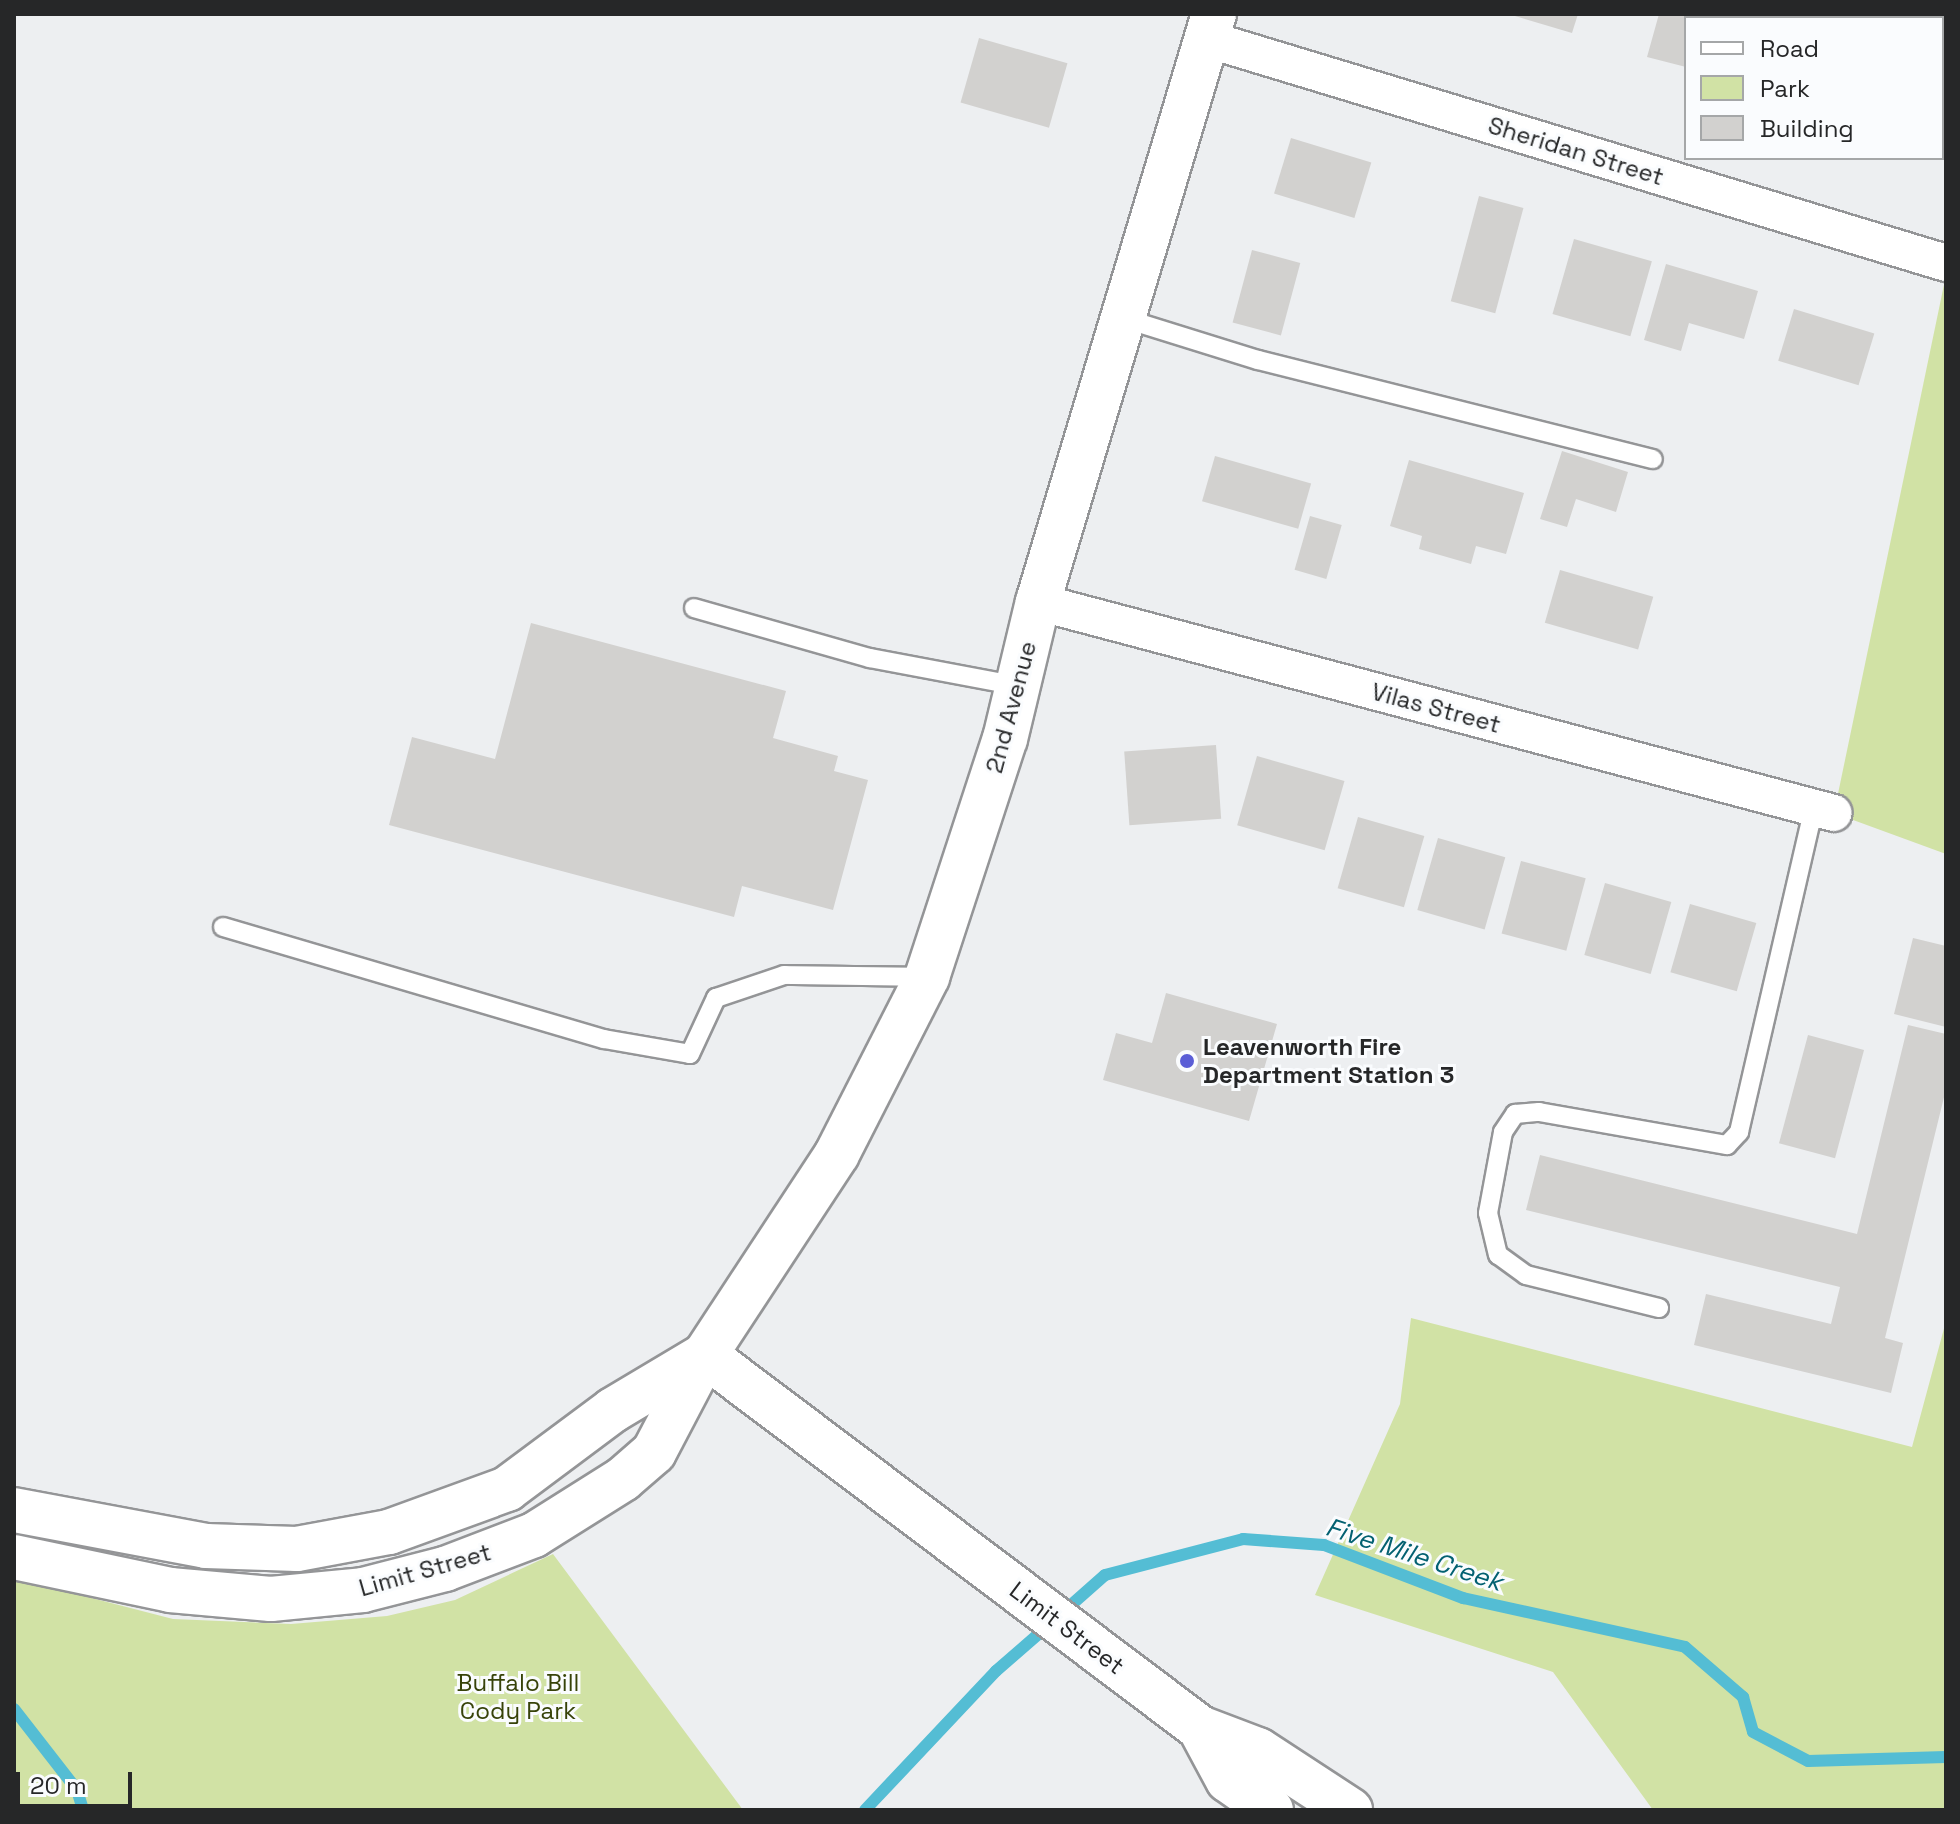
<!DOCTYPE html>
<html>
<head>
<meta charset="utf-8">
<style>
	body { margin:0 }
	#map { position:relative; width:1960px; height:1824px; overflow:hidden; background:#edeff1; font-family:"Space Grotesk",sans-serif }
	div>[style] { position:absolute }
	.green>* { inset:0; background:#d1e2a5 }
	.stream>* { height:12px; margin:-6px; padding:0 6px; transform-origin:6px; border-radius:6px; background:#54bdd4 }
	.building>* { inset:0; background:#d2d1cf; transform-origin:0 0 }
	.roads { filter:drop-shadow(2px 0 #949597) drop-shadow(-2px 0 #949597) drop-shadow(0 2px #949597) drop-shadow(0 -2px #949597) }
	.lane>* { height:18px; margin:-9px; padding:0 9px; transform-origin:9px; border-radius:9px; background:#fff }
	.street>* { height:36px; margin:-18px; padding:0 18px; transform-origin:18px; border-radius:18px; background:#fff }
	.secondary>* { height:44px; margin:-22px; padding:0 22px; transform-origin:22px; border-radius:22px; background:#fff }
	.dots>* { width:22px; height:22px; translate:-50% -50%; box-sizing:border-box; border:4px solid #fafcfe; border-radius:50% }
	span { translate:-50% -50%; white-space:nowrap; text-align:center; line-height:1.15; -webkit-text-stroke:6px #fafcfe; paint-order:stroke }
	.street-label { font-size:24px; color:#262728 }
	.poi-label { font-size:24px; color:#262728; font-weight:700 }
	.left { translate:0 -50%; text-align:left }
	.park-label { font-size:24px; color:#374309 }
	.water-label { font-size:26px; color:#036171; font-style:italic }
	.frame { position:absolute; inset:0; border:16px solid #262728; pointer-events:none }
	.legend { position:absolute; left:1684px; top:16px; width:260px; height:144px; box-sizing:border-box; background:#fafcfe; border:2px solid #a5a7a8; margin:0; padding:10px 14px; list-style:none; font-size:24px; color:#262728 }
	.legend li { display:flex; align-items:center; gap:16px; height:40px }
	.legend b { width:40px; border:2px solid #a5a7a8 }
	.scale { position:absolute; left:16px; top:1772px; width:116px; height:36px; box-sizing:border-box; border:4px solid #262728; border-top:0; padding-left:10px; font-size:24px; line-height:28px; white-space:nowrap; color:#262728; -webkit-text-stroke:6px #fafcfe; paint-order:stroke }
</style>
</head>
<body>
<div id="map">
	<div class="green">
		<i style="clip-path:polygon(1946px 275px,1946px 854px,1834px 813px)"></i>
		<i style="clip-path:polygon(1411px 1318px,1912px 1447px,1946px 1321px,1946px 1810px,1653px 1810px,1553px 1672px,1315px 1595px,1400px 1404px)"></i>
		<i style="clip-path:polygon(553px 1554px,743px 1810px,14px 1810px,14px 1578px,173px 1619px,291px 1624px,387px 1616px,455px 1600px)"></i>
	</div>
	<div class="stream">
		<i style="left:1062px;top:1613px;width:57px;rotate:-41.5deg"></i>
		<i style="left:1105px;top:1575px;width:143px;rotate:-14.6deg"></i>
		<i style="left:1243px;top:1539px;width:81px;rotate:4.2deg"></i>
		<i style="left:1324px;top:1545px;width:149px;rotate:20.9deg"></i>
		<i style="left:1463px;top:1598px;width:227px;rotate:12.4deg"></i>
		<i style="left:1685px;top:1647px;width:77px;rotate:40.8deg"></i>
		<i style="left:1743px;top:1697px;width:36px;rotate:74deg"></i>
		<i style="left:1753px;top:1732px;width:62px;rotate:27.8deg"></i>
		<i style="left:1808px;top:1761px;width:138px;rotate:-1.7deg"></i>
		<i style="left:14px;top:1709px;width:103px;rotate:52.1deg"></i>
		<i style="left:77px;top:1790px;width:21px;rotate:73deg"></i>
		<i style="left:865px;top:1810px;width:191px;rotate:-46.7deg"></i>
		<i style="left:996px;top:1671px;width:70px;rotate:-41deg"></i>
	</div>
	<div class="building">
		<i style="clip-path:polygon(1508px 14px,1578px 14px,1572px 33px)"></i>
		<i style="clip-path:polygon(1659px 14px,1708px 14px,1719px 17px,1686px 18px,1686px 67px,1647px 57px)"></i>
		<i style="left:979px;top:38px;width:92px;height:67px;rotate:16deg"></i>
		<i style="left:1291px;top:138px;width:84px;height:58px;rotate:17deg"></i>
		<i style="left:1479px;top:196px;width:46px;height:109px;rotate:15deg"></i>
		<i style="left:1574px;top:239px;width:81px;height:78px;rotate:16deg"></i>
		<i style="left:1252px;top:250px;width:50px;height:75px;rotate:15deg"></i>
		<i style="clip-path:polygon(1666px 264px,1758px 291px,1744px 339px,1689px 323px,1681px 351px,1644px 340px)"></i>
		<i style="left:1794px;top:309px;width:84px;height:54px;rotate:17deg"></i>
		<i style="clip-path:polygon(1562px 451px,1628px 472px,1616px 512px,1576px 499px,1567px 527px,1540px 519px)"></i>
		<i style="left:1215px;top:456px;width:100px;height:47px;rotate:16deg"></i>
		<i style="clip-path:polygon(1409px 460px,1524px 493px,1506px 554px,1476px 546px,1471px 564px,1419px 549px,1422px 536px,1390px 526px)"></i>
		<i style="left:1310px;top:516px;width:33px;height:56px;rotate:16deg"></i>
		<i style="left:1560px;top:570px;width:97px;height:55px;rotate:16deg"></i>
		<i style="clip-path:polygon(531px 623px,786px 691px,773px 738px,838px 756px,834px 771px,868px 780px,833px 910px,742px 886px,734px 917px,389px 825px,412px 737px,495px 759px)"></i>
		<i style="left:1216px;top:745px;width:74px;height:92px;rotate:86deg"></i>
		<i style="left:1257px;top:756px;width:91px;height:72px;rotate:16deg"></i>
		<i style="left:1358px;top:817px;width:69px;height:74px;rotate:16deg"></i>
		<i style="left:1438px;top:838px;width:70px;height:75px;rotate:16deg"></i>
		<i style="left:1521px;top:861px;width:67px;height:75px;rotate:15deg"></i>
		<i style="left:1605px;top:883px;width:69px;height:75px;rotate:16deg"></i>
		<i style="left:1690px;top:904px;width:69px;height:71px;rotate:16deg"></i>
		<i style="clip-path:polygon(1913px 938px,1946px 946px,1946px 1027px,1894px 1014px)"></i>
		<i style="clip-path:polygon(1166px 993px,1277px 1024px,1249px 1121px,1103px 1080px,1116px 1033px,1152px 1043px)"></i>
		<i style="clip-path:polygon(1908px 1025px,1946px 1034px,1946px 1089px,1885px 1338px,1903px 1343px,1891px 1393px,1694px 1345px,1706px 1294px,1831px 1324px,1840px 1287px,1526px 1210px,1540px 1155px,1857px 1234px)"></i>
		<i style="left:1808px;top:1035px;width:58px;height:112px;rotate:15deg"></i>
	</div>
	<div class="roads">
		<div class="lane">
			<i style="left:1123px;top:318px;width:141px;rotate:17.3deg"></i>
			<i style="left:1258px;top:360px;width:407px;rotate:14.1deg"></i>
			<i style="left:694px;top:608px;width:183px;rotate:15.9deg"></i>
			<i style="left:870px;top:658px;width:151px;rotate:10.7deg"></i>
			<i style="left:223px;top:927px;width:397px;rotate:16.4deg"></i>
			<i style="left:604px;top:1039px;width:87px;rotate:9.9deg"></i>
			<i style="left:690px;top:1054px;width:62px;rotate:-65.1deg"></i>
			<i style="left:716px;top:998px;width:72px;rotate:-18.7deg"></i>
			<i style="left:784px;top:975px;width:140px;rotate:0.8deg"></i>
			<i style="left:1659px;top:1308px;width:137px;rotate:-166.1deg"></i>
			<i style="left:1526px;top:1275px;width:34px;rotate:-144deg"></i>
			<i style="left:1498px;top:1255px;width:43px;rotate:-103.4deg"></i>
			<i style="left:1488px;top:1213px;width:82px;rotate:-79.5deg"></i>
			<i style="left:1503px;top:1132px;width:22px;rotate:-56deg"></i>
			<i style="left:1515px;top:1114px;width:24px;rotate:-5deg"></i>
			<i style="left:1539px;top:1112px;width:191px;rotate:10deg"></i>
			<i style="left:1727px;top:1145px;width:18px;rotate:-47deg"></i>
			<i style="left:1739px;top:1132px;width:333px;rotate:-77deg"></i>
		</div>
		<div class="street">
			<i style="left:1207px;top:39px;width:772px;rotate:16.86deg"></i>
			<i style="left:1038px;top:602px;width:823px;rotate:14.85deg"></i>
		</div>
		<div class="secondary">
			<i style="left:705px;top:1355px;width:620px;rotate:37deg"></i>
			<i style="left:14px;top:1510px;width:195px;rotate:10.6deg"></i>
			<i style="left:206px;top:1546px;width:91px;rotate:1.9deg"></i>
			<i style="left:297px;top:1549px;width:94px;rotate:-10.5deg"></i>
			<i style="left:389px;top:1532px;width:126px;rotate:-20deg"></i>
			<i style="left:507px;top:1489px;width:132px;rotate:-36.7deg"></i>
			<i style="left:613px;top:1410px;width:107px;rotate:-30.9deg"></i>
			<i style="left:14px;top:1557px;width:159px;rotate:11.9deg"></i>
			<i style="left:170px;top:1590px;width:101px;rotate:5.1deg"></i>
			<i style="left:271px;top:1599px;width:92px;rotate:-5.6deg"></i>
			<i style="left:363px;top:1590px;width:85px;rotate:-14.4deg"></i>
			<i style="left:445px;top:1569px;width:95px;rotate:-20.9deg"></i>
			<i style="left:534px;top:1535px;width:105px;rotate:-32.2deg"></i>
			<i style="left:623px;top:1479px;width:41px;rotate:-41.1deg"></i>
			<i style="left:654px;top:1452px;width:110px;rotate:-62.3deg"></i>
			<i style="left:705px;top:1355px;width:240px;rotate:-56.7deg"></i>
			<i style="left:837px;top:1154px;width:199px;rotate:-63deg"></i>
			<i style="left:927px;top:977px;width:250px;rotate:-71.9deg"></i>
			<i style="left:1005px;top:739px;width:141px;rotate:-76.5deg"></i>
			<i style="left:1038px;top:602px;width:614px;rotate:-73.34deg"></i>
			<i style="left:1271px;top:1810px;width:52px;rotate:-145.1deg"></i>
			<i style="left:1228px;top:1780px;width:59px;rotate:-118.3deg"></i>
			<i style="left:1200px;top:1728px;width:62px;rotate:20.8deg"></i>
			<i style="left:1258px;top:1750px;width:110px;rotate:33.1deg"></i>
		</div>
	</div>
	<div class="dots">
		<i style="left:1187px;top:1061px;background:#5b5ed6"></i>
	</div>
	<div class="street-label">
		<span style="left:1576px;top:151px;rotate:17deg">Sheridan Street</span>
		<span style="left:1011px;top:707px;rotate:-75deg">2nd Avenue</span>
		<span style="left:1436px;top:708px;rotate:15deg">Vilas Street</span>
		<span style="left:425px;top:1570px;rotate:-16deg">Limit Street</span>
		<span style="left:1067px;top:1628px;rotate:37deg">Limit Street</span>
	</div>
	<div class="poi-label">
		<span class="left" style="left:1203px;top:1061px">Leavenworth Fire<br>Department Station 3</span>
	</div>
	<div class="park-label">
		<span style="left:518px;top:1697px">Buffalo Bill<br>Cody Park</span>
	</div>
	<div class="water-label">
		<span style="left:1414px;top:1555px;rotate:18deg">Five Mile Creek</span>
	</div>
	<div class="frame"></div>
	<ul class="legend">
	<li><b style="height:10px;background:#fff"></b>Road</li>
	<li><b style="height:22px;background:#d1e2a5"></b>Park</li>
	<li><b style="height:22px;background:#d2d1cf"></b>Building</li>
	</ul>
	<div class="scale">20 m</div>
</div>
</body>
</html>
